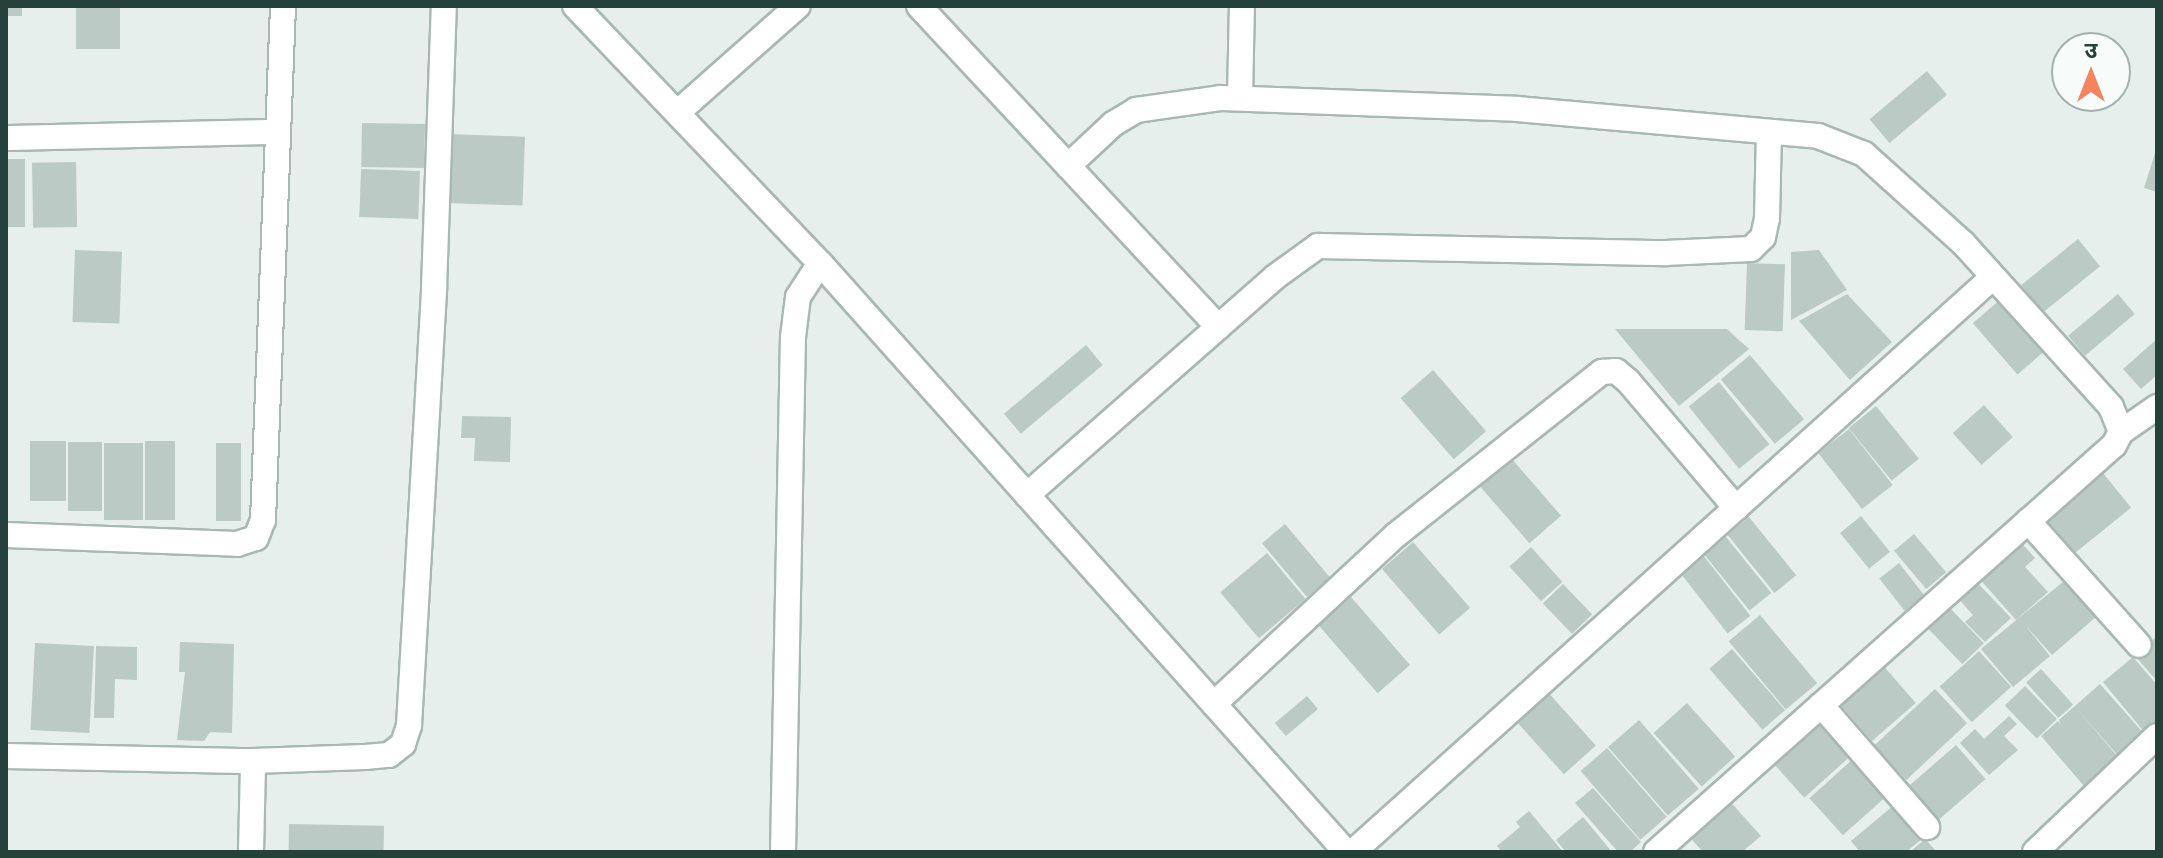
<!DOCTYPE html>
<html>
<head>
<meta charset="utf-8">
<style>
	body { margin:0 }
	#map { position:relative; width:2163px; height:858px; overflow:hidden; background:#e6efeb; font-family:"IBM Plex Sans","Noto Sans Devanagari",sans-serif }
	div>[style] { position:absolute }
	.building>* { inset:0; background:#bbcac4; transform-origin:0 0 }
	.roads { filter:drop-shadow(2px 0 #a8b8b2) drop-shadow(-2px 0 #a8b8b2) drop-shadow(0 2px #a8b8b2) drop-shadow(0 -2px #a8b8b2) }
	.minor>* { height:24px; margin:-12px; padding:0 12px; transform-origin:12px; border-radius:12px; background:#fff }
	span { translate:-50% -50%; white-space:nowrap; text-align:center; line-height:1.15; -webkit-text-stroke:8px #f7fbf9; paint-order:stroke }
	.frame { position:absolute; inset:0; border:8px solid #24423a; pointer-events:none }
	.north { position:absolute; left:2051px; top:32px; width:80px; height:80px; box-sizing:border-box; background:#f7fbf9; border:2px solid #a3b1ad; border-radius:50%; rotate:0deg; font-size:22px; font-weight:700; line-height:32px; text-align:center; color:#24423a }
	.north::after { content:''; display:block; margin:auto; width:28px; height:36px; background:#f4845f; clip-path:polygon(50% 0,100% 100%,50% 72%,0 100%) }
</style>
</head>
<body>
<div id="map">
	<div class="building">
		<i style="left:6px;top:6px;width:16px;height:10px"></i>
		<i style="left:76px;top:6px;width:44px;height:43px"></i>
		<i style="left:1927px;top:71px;width:31px;height:75px;rotate:50deg"></i>
		<i style="left:362px;top:123px;width:63px;height:44px;rotate:1deg"></i>
		<i style="left:449px;top:134px;width:76px;height:69px;rotate:2deg"></i>
		<i style="clip-path:polygon(2156px 150px,2157px 150px,2157px 192px,2144px 188px)"></i>
		<i style="left:6px;top:159px;width:19px;height:68px"></i>
		<i style="left:76px;top:162px;width:65px;height:44px;rotate:89deg"></i>
		<i style="left:361px;top:169px;width:59px;height:48px;rotate:2deg"></i>
		<i style="left:2078px;top:239px;width:35px;height:73px;rotate:51deg"></i>
		<i style="left:75px;top:250px;width:47px;height:72px;rotate:2deg"></i>
		<i style="clip-path:polygon(1819px 250px,1847px 290px,1791px 320px,1791px 252px)"></i>
		<i style="left:1747px;top:263px;width:38px;height:67px;rotate:2deg"></i>
		<i style="clip-path:polygon(1847px 294px,1892px 342px,1850px 380px,1799px 321px)"></i>
		<i style="left:2118px;top:294px;width:26px;height:65px;rotate:50deg"></i>
		<i style="left:2003px;top:297px;width:68px;height:40px;rotate:49deg"></i>
		<i style="clip-path:polygon(1615px 329px,1727px 329px,1749px 349px,1679px 406px)"></i>
		<i style="clip-path:polygon(2157px 339px,2157px 375px,2141px 389px,2123px 369px)"></i>
		<i style="left:1086px;top:345px;width:26px;height:107px;rotate:50deg"></i>
		<i style="left:1750px;top:355px;width:84px;height:38px;rotate:50deg"></i>
		<i style="left:1433px;top:370px;width:81px;height:43px;rotate:49deg"></i>
		<i style="left:1719px;top:382px;width:80px;height:39px;rotate:51deg"></i>
		<i style="left:1984px;top:405px;width:43px;height:42px;rotate:48deg"></i>
		<i style="left:1876px;top:406px;width:68px;height:35px;rotate:51deg"></i>
		<i style="clip-path:polygon(462px 416px,511px 417px,510px 462px,474px 461px,475px 438px,461px 438px)"></i>
		<i style="left:1849px;top:429px;width:71px;height:39px;rotate:52deg"></i>
		<i style="left:30px;top:441px;width:36px;height:60px"></i>
		<i style="left:145px;top:441px;width:30px;height:79px"></i>
		<i style="left:68px;top:442px;width:34px;height:69px"></i>
		<i style="left:104px;top:443px;width:39px;height:77px"></i>
		<i style="left:216px;top:443px;width:25px;height:78px"></i>
		<i style="left:1504px;top:450px;width:87px;height:42px;rotate:49deg"></i>
		<i style="left:2099px;top:468px;width:51px;height:75px;rotate:51deg"></i>
		<i style="left:1861px;top:516px;width:46px;height:27px;rotate:51deg"></i>
		<i style="left:1749px;top:517px;width:75px;height:28px;rotate:51deg"></i>
		<i style="left:1285px;top:524px;width:70px;height:30px;rotate:50deg"></i>
		<i style="left:1914px;top:534px;width:50px;height:26px;rotate:50deg"></i>
		<i style="left:1726px;top:537px;width:72px;height:28px;rotate:51deg"></i>
		<i style="clip-path:polygon(2019px 540px,2035px 558px,2025px 567px,2048px 592px,2016px 620px,1977px 576px)"></i>
		<i style="left:1413px;top:542px;width:87px;height:41px;rotate:49deg"></i>
		<i style="left:1531px;top:547px;width:47px;height:29px;rotate:48deg"></i>
		<i style="left:1267px;top:553px;width:60px;height:61px;rotate:50deg"></i>
		<i style="left:1703px;top:555px;width:77px;height:29px;rotate:52deg"></i>
		<i style="left:1899px;top:563px;width:41px;height:25px;rotate:52deg"></i>
		<i style="clip-path:polygon(1973px 578px,2011px 618px,1985px 642px,1965px 622px,1973px 615px,1955px 595px)"></i>
		<i style="clip-path:polygon(2064px 581px,2096px 617px,2052px 655px,2025px 625px,2050px 656px,2013px 687px,1981px 649px)"></i>
		<i style="left:1563px;top:584px;width:42px;height:28px;rotate:46deg"></i>
		<i style="left:1351px;top:597px;width:90px;height:43px;rotate:49deg"></i>
		<i style="left:1945px;top:603px;width:56px;height:30px;rotate:46deg"></i>
		<i style="left:1760px;top:615px;width:89px;height:41px;rotate:50deg"></i>
		<i style="clip-path:polygon(2157px 636px,2157px 681px,2135px 656px)"></i>
		<i style="clip-path:polygon(180px 642px,234px 644px,232px 733px,210px 732px,204px 741px,177px 740px,185px 672px,179px 672px)"></i>
		<i style="left:35px;top:643px;width:59px;height:87px;rotate:3deg"></i>
		<i style="clip-path:polygon(96px 646px,137px 647px,137px 680px,115px 679px,114px 718px,94px 718px)"></i>
		<i style="left:1732px;top:649px;width:81px;height:30px;rotate:49deg"></i>
		<i style="left:1979px;top:651px;width:48px;height:53px;rotate:48deg"></i>
		<i style="clip-path:polygon(2133px 657px,2157px 685px,2157px 723px,2145px 733px,2103px 682px)"></i>
		<i style="left:1881px;top:663px;width:53px;height:58px;rotate:49deg"></i>
		<i style="left:2041px;top:669px;width:48px;height:20px;rotate:48deg"></i>
		<i style="clip-path:polygon(2100px 684px,2146px 736px,2120px 758px,2077px 709px,2118px 757px,2084px 786px,2041px 736px,2058px 721px,2061px 725px,2059px 720px)"></i>
		<i style="left:2025px;top:686px;width:46px;height:28px;rotate:46deg"></i>
		<i style="left:1545px;top:689px;width:76px;height:43px;rotate:48deg"></i>
		<i style="left:1935px;top:689px;width:47px;height:83px;rotate:47deg"></i>
		<i style="left:1307px;top:696px;width:17px;height:42px;rotate:50deg"></i>
		<i style="left:1687px;top:703px;width:72px;height:45px;rotate:48deg"></i>
		<i style="left:1815px;top:714px;width:55px;height:64px;rotate:48deg"></i>
		<i style="clip-path:polygon(2009px 716px,2017px 724px,2004px 736px,2018px 750px,1989px 775px,1960px 743px,1975px 729px,1984px 739px)"></i>
		<i style="left:1639px;top:720px;width:91px;height:41px;rotate:49deg"></i>
		<i style="left:1956px;top:745px;width:45px;height:70px;rotate:49deg"></i>
		<i style="left:1607px;top:748px;width:91px;height:35px;rotate:49deg"></i>
		<i style="left:1854px;top:758px;width:50px;height:60px;rotate:48deg"></i>
		<i style="clip-path:polygon(1593px 788px,1641px 842px,1630px 852px,1618px 852px,1575px 803px)"></i>
		<i style="clip-path:polygon(1727px 798px,1761px 836px,1742px 852px,1703px 852px,1686px 833px)"></i>
		<i style="clip-path:polygon(1900px 800px,1928px 834px,1906px 852px,1860px 852px,1851px 841px)"></i>
		<i style="clip-path:polygon(1529px 811px,1563px 852px,1502px 852px,1497px 846px,1520px 827px,1516px 822px)"></i>
		<i style="clip-path:polygon(1583px 817px,1612px 852px,1566px 852px,1556px 840px)"></i>
		<i style="left:289px;top:824px;width:95px;height:28px;rotate:1deg"></i>
		<i style="clip-path:polygon(1925px 839px,1937px 852px,1910px 852px)"></i>
	</div>
	<div class="roads">
		<div class="minor">
			<i style="left:575px;top:6px;width:355px;rotate:46.4deg"></i>
			<i style="left:820px;top:263px;width:790px;rotate:48.23deg"></i>
			<i style="left:919px;top:6px;width:439px;rotate:47deg"></i>
			<i style="left:1240px;top:98px;width:92px;rotate:-88.8deg"></i>
			<i style="left:678px;top:112px;width:160px;rotate:-41.5deg"></i>
			<i style="left:6px;top:138px;width:272px;rotate:-1.3deg"></i>
			<i style="left:1068px;top:166px;width:62px;rotate:-43deg"></i>
			<i style="left:1113px;top:124px;width:27px;rotate:-31deg"></i>
			<i style="left:1136px;top:110px;width:85px;rotate:-8.1deg"></i>
			<i style="left:1220px;top:98px;width:297px;rotate:2.1deg"></i>
			<i style="left:1517px;top:109px;width:302px;rotate:5.1deg"></i>
			<i style="left:1818px;top:136px;width:49px;rotate:21.4deg"></i>
			<i style="left:1864px;top:154px;width:133px;rotate:42deg"></i>
			<i style="left:1963px;top:243px;width:221px;rotate:47.9deg"></i>
			<i style="left:2111px;top:407px;width:27px;rotate:68deg"></i>
			<i style="left:1027px;top:495px;width:330px;rotate:-41.3deg"></i>
			<i style="left:1275px;top:277px;width:53px;rotate:-35.8deg"></i>
			<i style="left:1318px;top:246px;width:347px;rotate:1.2deg"></i>
			<i style="left:1665px;top:253px;width:86px;rotate:-2.7deg"></i>
			<i style="left:1751px;top:249px;width:17px;rotate:-45deg"></i>
			<i style="left:1763px;top:237px;width:19px;rotate:-78deg"></i>
			<i style="left:1767px;top:218px;width:86px;rotate:-88.7deg"></i>
			<i style="left:2028px;top:521px;width:166px;rotate:48.2deg"></i>
			<i style="left:6px;top:535px;width:231px;rotate:2.2deg"></i>
			<i style="left:237px;top:544px;width:20px;rotate:-18deg"></i>
			<i style="left:256px;top:538px;width:19px;rotate:-69deg"></i>
			<i style="left:263px;top:520px;width:514px;rotate:-87.77deg"></i>
			<i style="left:1214px;top:704px;width:248px;rotate:-42.9deg"></i>
			<i style="left:1396px;top:535px;width:263px;rotate:-38.4deg"></i>
			<i style="left:1602px;top:372px;width:14px;rotate:-4deg"></i>
			<i style="left:1616px;top:371px;width:16px;rotate:40deg"></i>
			<i style="left:1628px;top:381px;width:167px;rotate:49.6deg"></i>
			<i style="left:1821px;top:705px;width:162px;rotate:49deg"></i>
			<i style="left:6px;top:756px;width:247px;rotate:1.2deg"></i>
			<i style="left:253px;top:761px;width:112px;rotate:-2deg"></i>
			<i style="left:365px;top:757px;width:24px;rotate:-5deg"></i>
			<i style="left:389px;top:755px;width:18px;rotate:-38deg"></i>
			<i style="left:403px;top:744px;width:20px;rotate:-72deg"></i>
			<i style="left:409px;top:725px;width:438px;rotate:-86.7deg"></i>
			<i style="left:434px;top:288px;width:282px;rotate:-88deg"></i>
			<i style="left:251px;top:852px;width:91px;rotate:-88.7deg"></i>
			<i style="left:783px;top:852px;width:515px;rotate:-88.89deg"></i>
			<i style="left:793px;top:337px;width:40px;rotate:-82.9deg"></i>
			<i style="left:798px;top:297px;width:40px;rotate:-57.1deg"></i>
			<i style="left:1353px;top:852px;width:860px;rotate:-41.94deg"></i>
			<i style="left:1656px;top:852px;width:613px;rotate:-41.63deg"></i>
			<i style="left:2114px;top:445px;width:15px;rotate:-62deg"></i>
			<i style="left:2121px;top:432px;width:44px;rotate:-34.8deg"></i>
			<i style="left:2035px;top:852px;width:168px;rotate:-43.6deg"></i>
		</div>
	</div>
	<div class="frame"></div>
	<div class="north">उ</div>
</div>
</body>
</html>
